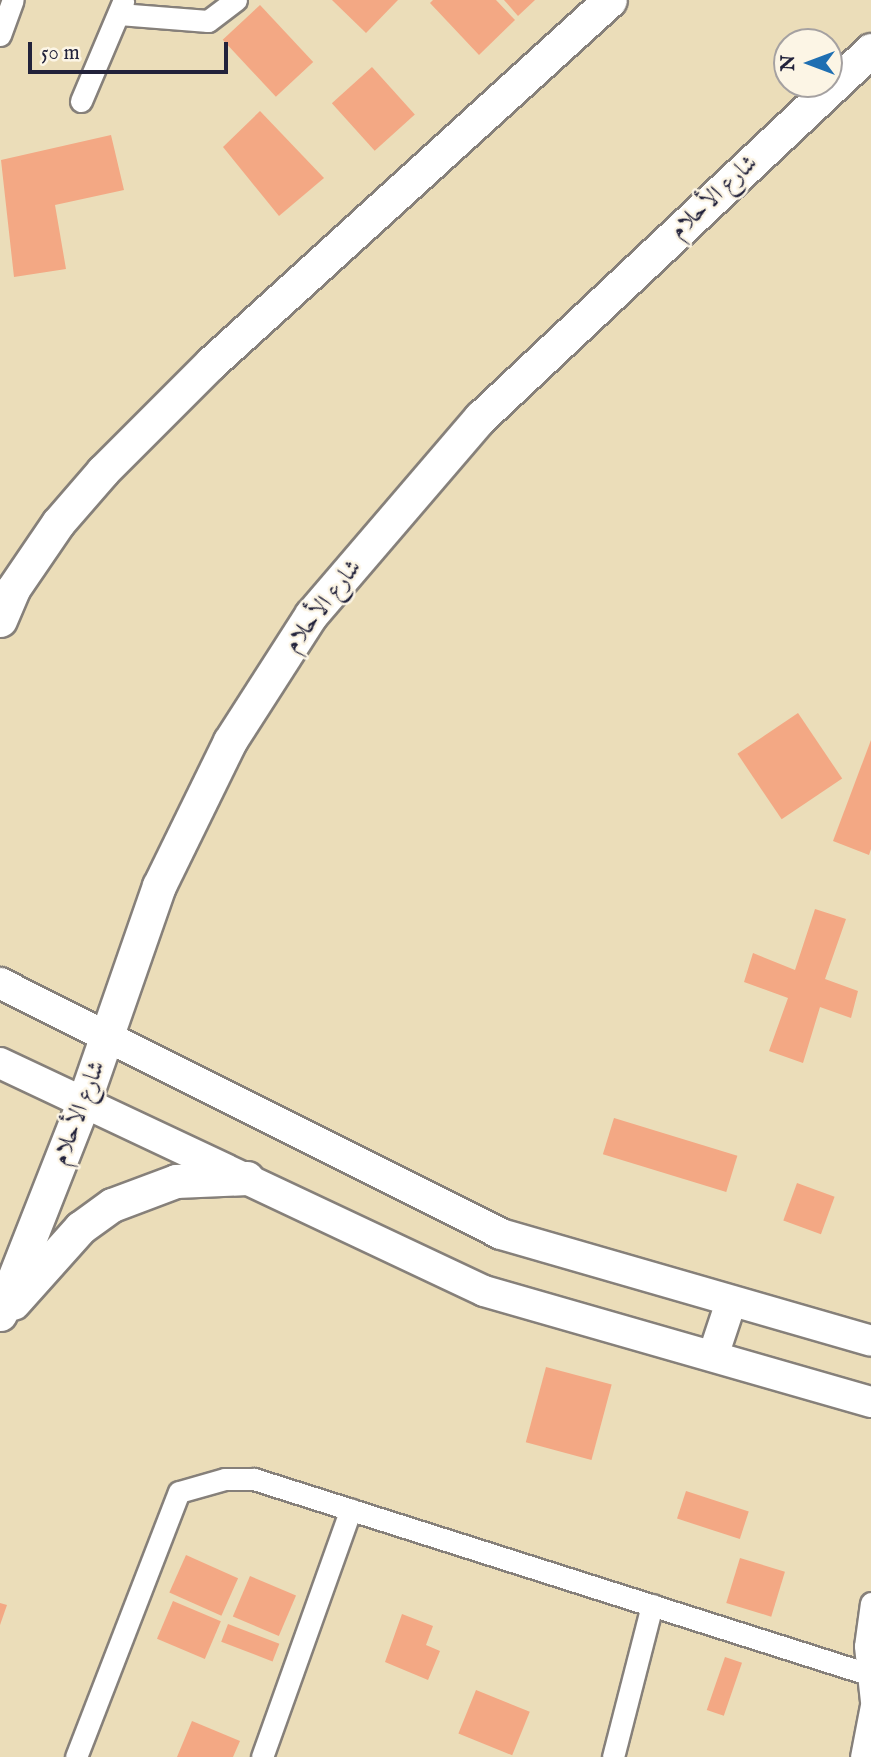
<!DOCTYPE html>
<html>
<head>
<meta charset="utf-8">
<style>
	body { margin:0 }
	#map { position:relative; width:871px; height:1757px; overflow:hidden; background:#ebddb9; font-family:"IM FELL English",Amiri,serif }
	div>[style] { position:absolute }
	.building>* { inset:0; background:#f3a884; transform-origin:0 0 }
	.roads { filter:drop-shadow(2px 0 #86807a) drop-shadow(-2px 0 #86807a) drop-shadow(0 2px #86807a) drop-shadow(0 -2px #86807a) }
	.minor>* { height:21px; margin:-10.5px; padding:0 10.5px; transform-origin:10.5px; border-radius:10.5px; background:#fff }
	.secondary>* { height:30px; margin:-15px; padding:0 15px; transform-origin:15px; border-radius:15px; background:#fff }
	.primary>* { height:33px; margin:-16.5px; padding:0 16.5px; transform-origin:16.5px; border-radius:16.5px; background:#fff }
	span { translate:-50% -50%; white-space:nowrap; text-align:center; line-height:1.15; -webkit-text-stroke:5px #fcf5e5; paint-order:stroke }
	.street-label { font-size:24px; color:#22223b }
	.north { position:absolute; left:773px; top:28px; width:70px; height:70px; box-sizing:border-box; background:#fcf5e5; border:2px solid #a5a1a1; border-radius:50%; rotate:270deg; font-size:19px; font-weight:700; line-height:28px; text-align:center; color:#22223b }
	.north::after { content:''; display:block; margin:auto; width:24px; height:32px; background:#1f6fb2; clip-path:polygon(50% 0,100% 100%,50% 72%,0 100%) }
	.scale { position:absolute; left:28px; top:42px; width:200px; height:32px; box-sizing:border-box; border:4px solid #22223b; border-top:0; padding-left:9px; font-size:21px; line-height:24px; white-space:nowrap; color:#22223b; -webkit-text-stroke:5px #fcf5e5; paint-order:stroke }
</style>
</head>
<body>
<div id="map">
	<div class="building">
		<i style="clip-path:polygon(332px 0,398px 0,366px 33px)"></i>
		<i style="clip-path:polygon(433px 0,496px 0,515px 20px,479px 55px,430px 3px)"></i>
		<i style="clip-path:polygon(504px 0,535px 0,518px 16px)"></i>
		<i style="left:260px;top:5px;width:78px;height:51px;rotate:47deg"></i>
		<i style="left:372px;top:67px;width:64px;height:54px;rotate:48deg"></i>
		<i style="clip-path:polygon(260px 111px,324px 178px,279px 216px,223px 147px)"></i>
		<i style="clip-path:polygon(111px 135px,124px 190px,55px 205px,66px 269px,14px 277px,1px 160px)"></i>
		<i style="left:798px;top:713px;width:79px;height:73px;rotate:56deg"></i>
		<i style="clip-path:polygon(871px 740px,871px 849px,869px 855px,833px 841px)"></i>
		<i style="clip-path:polygon(815px 909px,846px 919px,825px 979px,858px 991px,851px 1018px,820px 1007px,803px 1063px,769px 1051px,788px 998px,744px 982px,753px 953px,795px 970px)"></i>
		<i style="left:614px;top:1118px;width:129px;height:38px;rotate:17deg"></i>
		<i style="left:797px;top:1183px;width:40px;height:40px;rotate:20deg"></i>
		<i style="left:546px;top:1367px;width:68px;height:78px;rotate:15deg"></i>
		<i style="left:686px;top:1491px;width:66px;height:29px;rotate:18deg"></i>
		<i style="left:186px;top:1555px;width:57px;height:41px;rotate:24deg"></i>
		<i style="left:740px;top:1558px;width:47px;height:47px;rotate:17deg"></i>
		<i style="left:250px;top:1576px;width:50px;height:44px;rotate:23deg"></i>
		<i style="left:173px;top:1601px;width:52px;height:41px;rotate:23deg"></i>
		<i style="clip-path:polygon(0 1603px,7px 1605px,0 1625px)"></i>
		<i style="clip-path:polygon(402px 1614px,433px 1626px,426px 1645px,440px 1651px,428px 1680px,385px 1662px)"></i>
		<i style="left:228px;top:1624px;width:55px;height:19px;rotate:21deg"></i>
		<i style="left:725px;top:1657px;width:18px;height:56px;rotate:19deg"></i>
		<i style="left:476px;top:1690px;width:58px;height:47px;rotate:22deg"></i>
		<i style="clip-path:polygon(192px 1721px,240px 1741px,233px 1757px,177px 1757px)"></i>
	</div>
	<div class="roads">
		<div class="minor">
			<i style="left:119px;top:14px;width:89px;rotate:4.5deg"></i>
			<i style="left:208px;top:21px;width:35px;rotate:-37deg"></i>
			<i style="left:0;top:35px;width:37px;rotate:-70deg"></i>
			<i style="left:81px;top:101px;width:108px;rotate:-67deg"></i>
			<i style="left:871px;top:1603px;width:43px;rotate:97.9deg"></i>
			<i style="left:865px;top:1646px;width:55px;rotate:83.8deg"></i>
			<i style="left:76px;top:1757px;width:284px;rotate:-68.8deg"></i>
			<i style="left:179px;top:1492px;width:48px;rotate:-15.8deg"></i>
			<i style="left:225px;top:1479px;width:29px"></i>
			<i style="left:254px;top:1479px;width:644px;rotate:17.62deg"></i>
			<i style="left:262px;top:1757px;width:263px;rotate:-70.3deg"></i>
			<i style="left:613px;top:1757px;width:157px;rotate:-75.6deg"></i>
			<i style="left:861px;top:1757px;width:53px;rotate:-79.1deg"></i>
		</div>
		<div class="secondary">
			<i style="left:0;top:983px;width:560px;rotate:26.61deg"></i>
			<i style="left:501px;top:1234px;width:385px;rotate:16.1deg"></i>
			<i style="left:0;top:1063px;width:535px;rotate:25.22deg"></i>
			<i style="left:484px;top:1291px;width:403px;rotate:16deg"></i>
			<i style="left:713px;top:1356px;width:57px;rotate:-71.6deg"></i>
		</div>
		<div class="primary">
			<i style="left:0;top:620px;width:34px;rotate:-67deg"></i>
			<i style="left:13px;top:589px;width:80px;rotate:-55.7deg"></i>
			<i style="left:58px;top:523px;width:69px;rotate:-49.1deg"></i>
			<i style="left:103px;top:471px;width:153px;rotate:-45deg"></i>
			<i style="left:211px;top:363px;width:539px;rotate:-42.3deg"></i>
			<i style="left:13px;top:1303px;width:101px;rotate:-48.2deg"></i>
			<i style="left:80px;top:1228px;width:39px;rotate:-36deg"></i>
			<i style="left:112px;top:1205px;width:68px;rotate:-20.6deg"></i>
			<i style="left:176px;top:1181px;width:71px;rotate:-2.4deg"></i>
			<i style="left:0;top:1314px;width:229px;rotate:-68.5deg"></i>
			<i style="left:84px;top:1101px;width:228px;rotate:-70.8deg"></i>
			<i style="left:159px;top:886px;width:161px;rotate:-63.9deg"></i>
			<i style="left:230px;top:741px;width:150px;rotate:-57.3deg"></i>
			<i style="left:311px;top:615px;width:260px;rotate:-49.4deg"></i>
			<i style="left:480px;top:418px;width:537px;rotate:-43.26deg"></i>
		</div>
	</div>
	<div class="street-label">
		<span style="left:714px;top:197px;rotate:-43deg">شارع الأحلام</span>
		<span style="left:323px;top:606px;rotate:-52deg">شارع الأحلام</span>
		<span style="left:79px;top:1113px;rotate:-69deg">شارع الأحلام</span>
	</div>
	<div class="north">N</div>
	<div class="scale">50 m</div>
</div>
</body>
</html>
